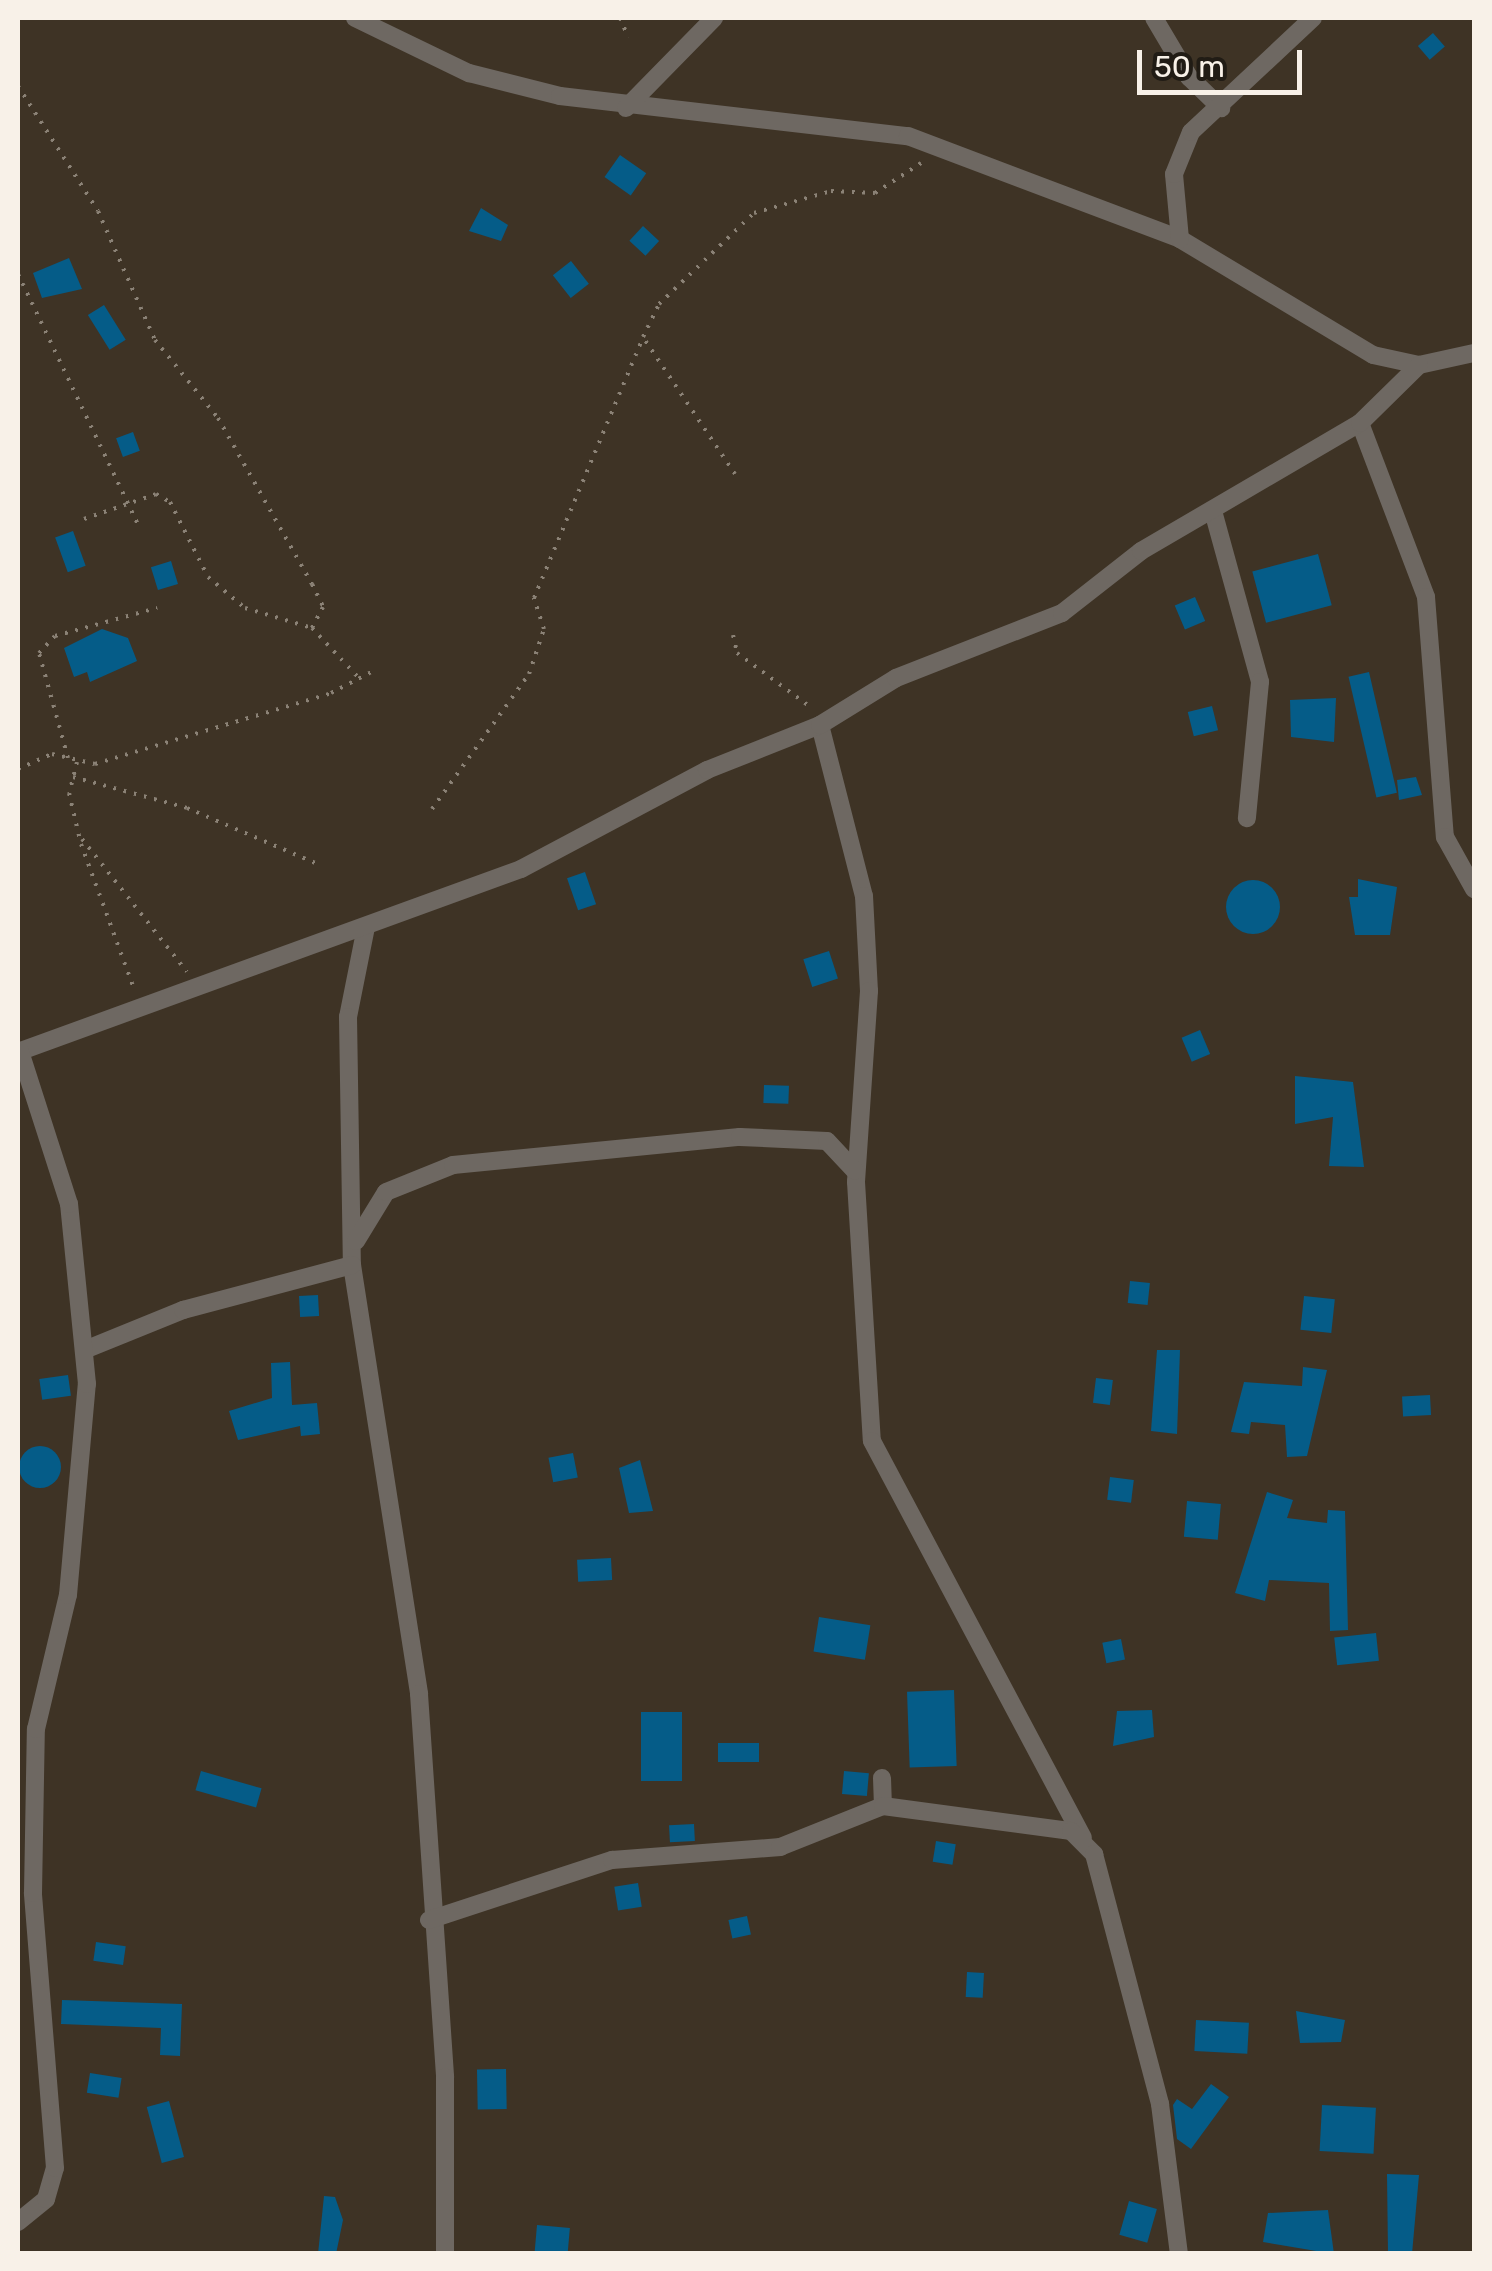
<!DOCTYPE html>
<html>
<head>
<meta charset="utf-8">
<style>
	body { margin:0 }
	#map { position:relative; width:1492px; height:2271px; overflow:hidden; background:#3e3325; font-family:Rubik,sans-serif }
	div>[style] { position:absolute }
	.building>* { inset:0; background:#055c88; transform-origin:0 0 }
	.round { border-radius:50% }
	.path>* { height:4px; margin-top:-2px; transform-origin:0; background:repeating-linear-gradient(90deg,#8b8276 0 2.5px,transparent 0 10.5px) }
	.street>* { height:18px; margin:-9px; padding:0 9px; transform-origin:9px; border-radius:9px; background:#6e6862 }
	span { translate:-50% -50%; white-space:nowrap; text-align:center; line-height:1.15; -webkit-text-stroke:8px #211c15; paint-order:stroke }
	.frame { position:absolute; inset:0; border:20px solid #f8f1e8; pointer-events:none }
	.scale { position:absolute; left:1137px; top:50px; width:165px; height:45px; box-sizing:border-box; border:5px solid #f8f1e8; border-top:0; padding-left:12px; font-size:30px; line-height:35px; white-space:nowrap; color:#f8f1e8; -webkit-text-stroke:8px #211c15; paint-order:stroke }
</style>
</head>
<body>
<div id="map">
	<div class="building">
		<i style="left:1433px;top:33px;width:18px;height:20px;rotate:49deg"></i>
		<i style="left:620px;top:155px;width:32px;height:27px;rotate:35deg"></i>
		<i style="clip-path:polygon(481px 208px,508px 225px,501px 241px,469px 231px)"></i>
		<i style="left:643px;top:226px;width:22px;height:20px;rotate:43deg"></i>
		<i style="clip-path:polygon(69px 258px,82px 289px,42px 298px,33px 273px)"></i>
		<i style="left:571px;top:261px;width:29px;height:23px;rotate:52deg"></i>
		<i style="left:104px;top:305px;width:41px;height:19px;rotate:58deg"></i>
		<i style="left:133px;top:432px;width:20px;height:18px;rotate:70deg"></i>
		<i style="left:73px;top:531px;width:37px;height:19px;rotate:70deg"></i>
		<i style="left:1318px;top:554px;width:53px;height:68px;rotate:75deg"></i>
		<i style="left:171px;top:561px;width:24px;height:21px;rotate:73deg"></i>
		<i style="left:1195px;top:597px;width:26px;height:22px;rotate:67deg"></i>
		<i style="clip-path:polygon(102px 629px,128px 638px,137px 661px,90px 682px,87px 672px,74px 677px,64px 648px)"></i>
		<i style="left:1369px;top:672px;width:124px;height:21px;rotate:77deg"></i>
		<i style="clip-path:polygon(1336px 698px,1334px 742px,1291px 737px,1290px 700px)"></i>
		<i style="left:1212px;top:706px;width:25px;height:25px;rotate:76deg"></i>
		<i style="clip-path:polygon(1416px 777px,1422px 795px,1399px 800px,1397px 780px)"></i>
		<i style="left:585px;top:872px;width:34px;height:19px;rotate:71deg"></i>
		<i style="clip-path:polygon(1358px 879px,1397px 887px,1390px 935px,1355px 935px,1349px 897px,1358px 897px)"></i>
		<i class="round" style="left:1226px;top:880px;width:54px;height:54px"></i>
		<i style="left:829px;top:951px;width:29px;height:27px;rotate:72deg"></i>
		<i style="left:1200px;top:1030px;width:26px;height:20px;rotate:67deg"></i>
		<i style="clip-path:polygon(1295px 1076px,1353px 1082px,1364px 1167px,1329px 1166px,1333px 1117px,1295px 1124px)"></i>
		<i style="left:764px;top:1085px;width:25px;height:18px;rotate:2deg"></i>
		<i style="left:1130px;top:1281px;width:20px;height:22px;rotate:6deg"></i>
		<i style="left:318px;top:1295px;width:21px;height:19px;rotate:87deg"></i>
		<i style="left:1304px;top:1296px;width:31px;height:34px;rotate:6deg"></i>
		<i style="clip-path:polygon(1157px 1350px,1180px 1350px,1177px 1434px,1151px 1431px)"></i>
		<i style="clip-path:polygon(290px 1362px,292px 1405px,317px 1403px,320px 1434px,301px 1436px,300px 1426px,238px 1440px,229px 1411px,272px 1398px,271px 1363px)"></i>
		<i style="clip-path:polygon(1303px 1367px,1327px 1370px,1307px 1456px,1287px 1457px,1285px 1425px,1251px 1422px,1249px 1434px,1231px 1432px,1244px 1382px,1302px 1386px)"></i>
		<i style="left:68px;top:1375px;width:21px;height:29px;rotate:82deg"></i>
		<i style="left:1096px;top:1378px;width:17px;height:25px;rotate:7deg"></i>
		<i style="left:1430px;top:1395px;width:20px;height:28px;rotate:87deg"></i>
		<i class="round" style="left:19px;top:1446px;width:42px;height:42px"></i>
		<i style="left:573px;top:1453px;width:25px;height:25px;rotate:79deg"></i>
		<i style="clip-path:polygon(640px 1460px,653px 1511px,629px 1513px,619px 1468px)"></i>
		<i style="left:1110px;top:1477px;width:24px;height:23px;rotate:7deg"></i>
		<i style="clip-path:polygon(1267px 1492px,1293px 1500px,1287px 1518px,1327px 1523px,1328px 1510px,1345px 1511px,1348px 1630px,1330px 1631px,1329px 1583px,1269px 1580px,1265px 1601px,1235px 1593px)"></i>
		<i style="left:1187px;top:1501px;width:34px;height:36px;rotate:5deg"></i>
		<i style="left:611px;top:1558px;width:22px;height:34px;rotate:87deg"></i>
		<i style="left:819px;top:1617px;width:52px;height:35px;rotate:9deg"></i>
		<i style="left:1376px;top:1633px;width:28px;height:42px;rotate:84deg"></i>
		<i style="left:1121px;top:1639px;width:21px;height:19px;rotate:79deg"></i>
		<i style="left:954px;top:1690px;width:76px;height:47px;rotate:88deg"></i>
		<i style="clip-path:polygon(1152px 1710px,1154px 1737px,1113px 1746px,1117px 1711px)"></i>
		<i style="left:641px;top:1712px;width:41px;height:69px"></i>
		<i style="left:718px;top:1743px;width:41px;height:19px"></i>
		<i style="left:201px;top:1771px;width:63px;height:20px;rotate:16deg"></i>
		<i style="left:844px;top:1771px;width:25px;height:23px;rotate:5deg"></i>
		<i style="left:694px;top:1824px;width:17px;height:25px;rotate:87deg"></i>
		<i style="left:936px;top:1841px;width:20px;height:21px;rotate:9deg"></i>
		<i style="left:638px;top:1883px;width:24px;height:24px;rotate:81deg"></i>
		<i style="left:747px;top:1916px;width:19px;height:19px;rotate:78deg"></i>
		<i style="left:96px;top:1942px;width:30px;height:19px;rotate:8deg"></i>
		<i style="left:967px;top:1972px;width:17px;height:25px;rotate:3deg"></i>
		<i style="clip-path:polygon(62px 2000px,182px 2004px,180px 2056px,160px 2055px,161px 2028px,61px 2024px)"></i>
		<i style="clip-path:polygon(1296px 2011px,1345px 2020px,1341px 2042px,1300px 2043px)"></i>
		<i style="left:1196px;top:2020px;width:53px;height:31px;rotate:3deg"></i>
		<i style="left:506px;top:2069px;width:40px;height:29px;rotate:89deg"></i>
		<i style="left:90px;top:2073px;width:32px;height:20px;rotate:9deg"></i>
		<i style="clip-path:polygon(1211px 2084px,1229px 2097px,1191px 2149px,1177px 2139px,1173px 2105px,1177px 2099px,1192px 2109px)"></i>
		<i style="left:169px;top:2101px;width:58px;height:23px;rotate:75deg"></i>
		<i style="left:1322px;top:2105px;width:54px;height:46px;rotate:3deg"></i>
		<i style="clip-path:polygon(1387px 2174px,1419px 2175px,1412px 2254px,1388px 2254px)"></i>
		<i style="clip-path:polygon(324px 2196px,335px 2197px,343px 2220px,336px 2254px,318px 2254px)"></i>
		<i style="left:1129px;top:2201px;width:29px;height:35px;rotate:16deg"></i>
		<i style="clip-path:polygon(1328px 2210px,1334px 2254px,1263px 2242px,1268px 2213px)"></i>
		<i style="left:537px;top:2225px;width:33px;height:29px;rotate:5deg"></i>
	</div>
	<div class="path">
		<i style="left:620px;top:18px;width:21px;rotate:67deg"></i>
		<i style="left:18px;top:86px;width:148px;rotate:57.4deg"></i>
		<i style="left:98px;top:211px;width:141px;rotate:66.2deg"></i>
		<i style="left:155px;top:340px;width:100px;rotate:51.1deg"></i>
		<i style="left:218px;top:418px;width:191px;rotate:60.5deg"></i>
		<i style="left:312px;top:584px;width:25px;rotate:64deg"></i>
		<i style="left:323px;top:607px;width:24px;rotate:118deg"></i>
		<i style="left:18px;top:274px;width:280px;rotate:64.4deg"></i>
		<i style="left:735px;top:474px;width:165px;rotate:-123.9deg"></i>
		<i style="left:643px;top:337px;width:37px;rotate:-64deg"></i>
		<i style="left:659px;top:304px;width:132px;rotate:-43.8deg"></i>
		<i style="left:754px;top:213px;width:80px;rotate:-15.9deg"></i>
		<i style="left:831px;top:191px;width:44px;rotate:2.6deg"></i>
		<i style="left:875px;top:193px;width:55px;rotate:-33.1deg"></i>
		<i style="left:84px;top:519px;width:76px;rotate:-19.1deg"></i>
		<i style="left:156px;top:494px;width:16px;rotate:30deg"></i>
		<i style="left:170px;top:502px;width:84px;rotate:63.1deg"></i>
		<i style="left:208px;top:577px;width:48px;rotate:40deg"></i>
		<i style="left:245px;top:608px;width:70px;rotate:16.6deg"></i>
		<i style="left:312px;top:628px;width:69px;rotate:46.8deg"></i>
		<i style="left:733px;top:635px;width:18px;rotate:77deg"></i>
		<i style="left:737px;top:653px;width:93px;rotate:36.3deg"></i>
		<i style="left:68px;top:758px;width:109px;rotate:-105.4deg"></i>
		<i style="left:39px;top:653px;width:23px;rotate:-47deg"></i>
		<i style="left:55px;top:636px;width:106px;rotate:-15.4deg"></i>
		<i style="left:77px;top:762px;width:32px;rotate:104deg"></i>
		<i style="left:69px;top:793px;width:52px;rotate:76.8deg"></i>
		<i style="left:81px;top:844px;width:154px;rotate:69.9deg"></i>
		<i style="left:18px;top:769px;width:37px;rotate:-24deg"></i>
		<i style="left:52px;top:754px;width:44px;rotate:13.1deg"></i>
		<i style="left:95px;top:764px;width:246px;rotate:-16.7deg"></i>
		<i style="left:331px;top:693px;width:52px;rotate:-27.6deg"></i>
		<i style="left:73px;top:777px;width:118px;rotate:15.2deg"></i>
		<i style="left:187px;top:808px;width:145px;rotate:23.2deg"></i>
		<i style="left:432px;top:809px;width:166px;rotate:-54.3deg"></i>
		<i style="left:529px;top:674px;width:47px;rotate:-71.6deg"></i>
		<i style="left:544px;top:629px;width:33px;rotate:-108deg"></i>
		<i style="left:534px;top:598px;width:283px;rotate:-67.3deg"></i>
		<i style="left:82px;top:839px;width:169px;rotate:51.7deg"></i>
	</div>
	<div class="street">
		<i style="left:355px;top:18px;width:127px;rotate:25.8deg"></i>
		<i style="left:469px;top:73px;width:94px;rotate:14.2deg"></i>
		<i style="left:560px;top:96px;width:350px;rotate:6.6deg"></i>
		<i style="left:908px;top:136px;width:291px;rotate:20.7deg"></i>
		<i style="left:1180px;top:239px;width:225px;rotate:31deg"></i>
		<i style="left:1373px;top:355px;width:47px;rotate:12.3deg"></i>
		<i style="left:1419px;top:365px;width:56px;rotate:-12.3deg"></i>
		<i style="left:1154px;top:18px;width:69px;rotate:59.3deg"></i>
		<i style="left:1189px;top:77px;width:45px;rotate:44.1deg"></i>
		<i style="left:626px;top:108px;width:126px;rotate:-45.6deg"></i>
		<i style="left:1180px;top:239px;width:65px;rotate:-95.3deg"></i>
		<i style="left:1174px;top:174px;width:45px;rotate:-68deg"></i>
		<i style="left:1191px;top:132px;width:167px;rotate:-43.1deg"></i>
		<i style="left:1360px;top:423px;width:186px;rotate:69.2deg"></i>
		<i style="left:1426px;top:597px;width:241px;rotate:85.5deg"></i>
		<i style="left:1445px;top:837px;width:60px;rotate:60.9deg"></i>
		<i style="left:1213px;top:511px;width:177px;rotate:74.6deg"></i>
		<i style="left:1260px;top:682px;width:137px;rotate:95.5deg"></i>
		<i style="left:820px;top:725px;width:177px;rotate:75.6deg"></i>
		<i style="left:864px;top:896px;width:95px;rotate:87deg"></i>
		<i style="left:869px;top:991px;width:191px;rotate:93.9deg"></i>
		<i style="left:856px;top:1182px;width:259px;rotate:86.5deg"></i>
		<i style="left:872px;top:1441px;width:449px;rotate:62deg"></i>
		<i style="left:366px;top:927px;width:92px;rotate:101.3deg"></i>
		<i style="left:348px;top:1017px;width:248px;rotate:89.1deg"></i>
		<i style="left:352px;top:1265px;width:434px;rotate:81.1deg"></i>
		<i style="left:419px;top:1694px;width:384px;rotate:86.1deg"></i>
		<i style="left:445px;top:2077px;width:177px;rotate:90deg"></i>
		<i style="left:18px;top:1052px;width:535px;rotate:-19.99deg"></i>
		<i style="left:521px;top:869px;width:211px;rotate:-28deg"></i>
		<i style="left:707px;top:770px;width:122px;rotate:-21.7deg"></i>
		<i style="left:820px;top:725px;width:89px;rotate:-31.7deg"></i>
		<i style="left:896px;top:678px;width:178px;rotate:-21.4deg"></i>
		<i style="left:1062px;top:613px;width:100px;rotate:-38.1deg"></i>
		<i style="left:1141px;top:551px;width:254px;rotate:-30.3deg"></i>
		<i style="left:1360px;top:423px;width:83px;rotate:-44.5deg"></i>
		<i style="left:356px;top:1241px;width:57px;rotate:-58.5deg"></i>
		<i style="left:386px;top:1192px;width:72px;rotate:-21.9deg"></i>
		<i style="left:453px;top:1165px;width:288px;rotate:-5.6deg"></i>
		<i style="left:740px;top:1137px;width:87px;rotate:2.6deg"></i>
		<i style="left:827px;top:1141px;width:41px;rotate:47deg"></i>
		<i style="left:87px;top:1349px;width:104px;rotate:-22.1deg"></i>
		<i style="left:183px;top:1310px;width:175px;rotate:-14.9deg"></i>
		<i style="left:882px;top:1778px;width:28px;rotate:88deg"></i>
		<i style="left:429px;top:1920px;width:193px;rotate:-18.2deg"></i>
		<i style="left:612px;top:1860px;width:169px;rotate:-4.4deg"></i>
		<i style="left:780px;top:1847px;width:111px;rotate:-21.7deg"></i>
		<i style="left:883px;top:1806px;width:190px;rotate:7.6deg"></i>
		<i style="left:1071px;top:1831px;width:33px;rotate:45deg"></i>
		<i style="left:1094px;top:1854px;width:259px;rotate:75.2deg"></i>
		<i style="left:1160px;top:2104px;width:151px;rotate:82.8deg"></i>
		<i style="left:18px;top:2222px;width:36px;rotate:-39deg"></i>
		<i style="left:46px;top:2199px;width:32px;rotate:-74deg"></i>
		<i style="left:55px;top:2168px;width:276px;rotate:-94.6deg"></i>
		<i style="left:33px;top:1893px;width:164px;rotate:-89deg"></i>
		<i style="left:36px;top:1729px;width:138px;rotate:-76.6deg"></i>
		<i style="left:68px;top:1595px;width:212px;rotate:-84.9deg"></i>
		<i style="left:87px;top:1384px;width:181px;rotate:-95.7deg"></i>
		<i style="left:69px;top:1204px;width:161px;rotate:-107.8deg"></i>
	</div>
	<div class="frame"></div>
	<div class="scale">50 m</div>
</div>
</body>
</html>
